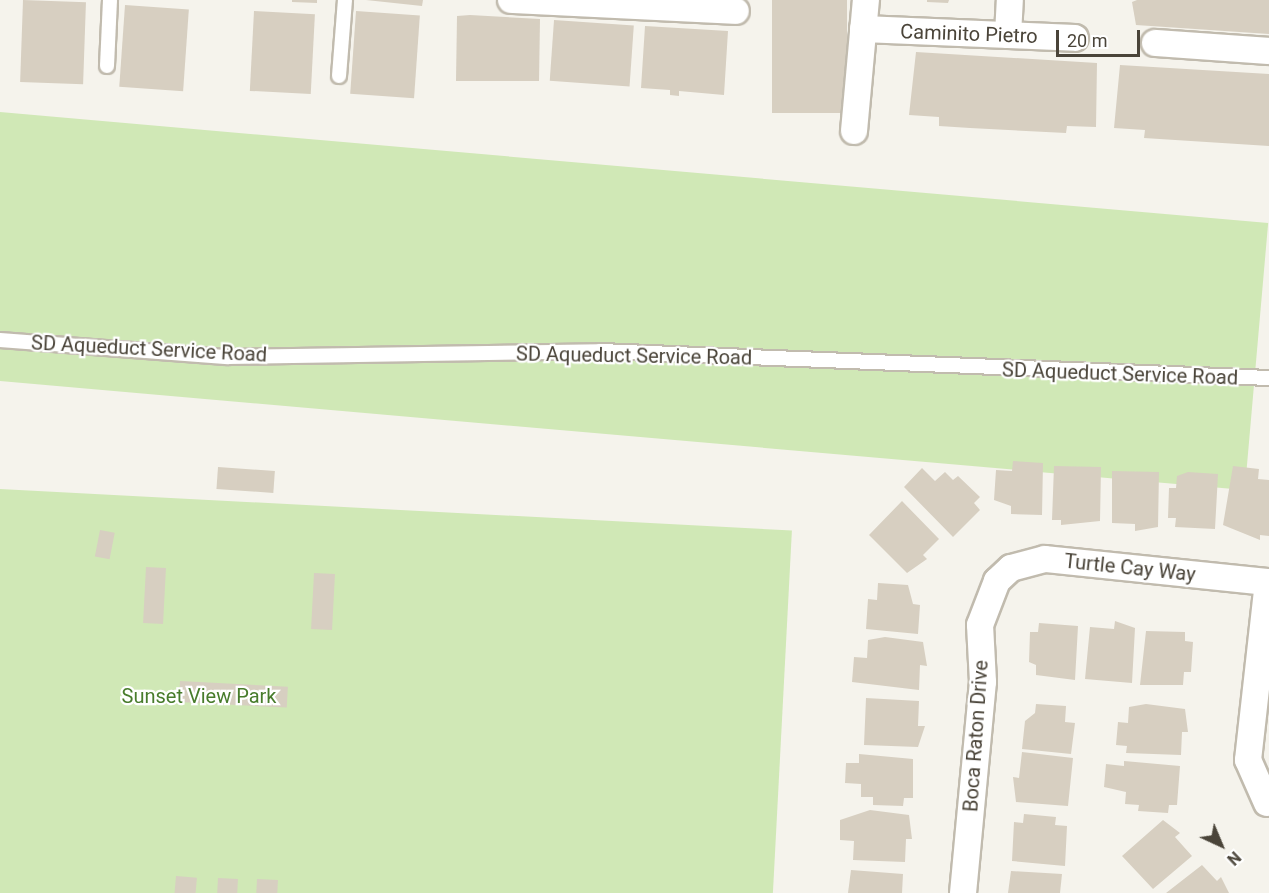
<!DOCTYPE html>
<html>
<head>
<meta charset="utf-8">
<style>
	body { margin:0 }
	#map { position:relative; width:1269px; height:893px; overflow:hidden; background:#f5f3ec; font-family:Roboto,sans-serif }
	div>[style] { position:absolute }
	.green>* { inset:0; background:#d0e8b6; transform-origin:0 0 }
	.building>* { inset:0; background:#d7cfc1; transform-origin:0 0 }
	.roads { filter:drop-shadow(2px 0 #c1bbae) drop-shadow(-2px 0 #c1bbae) drop-shadow(0 2px #c1bbae) drop-shadow(0 -2px #c1bbae) }
	.service>* { height:14px; margin:-7px; padding:0 7px; transform-origin:7px; border-radius:7px; background:#fff }
	.minor>* { height:26px; margin:-13px; padding:0 13px; transform-origin:13px; border-radius:13px; background:#fff }
	span { translate:-50% -50%; white-space:nowrap; text-align:center; line-height:1.15; -webkit-text-stroke:4.5px #fff; paint-order:stroke }
	.street-label { font-size:20px; color:#4a4439 }
	.park-label { font-size:20px; color:#487c2c }
	.north { position:absolute; left:1191px; top:815px; width:60px; height:60px; -webkit-text-stroke:4px #fff; paint-order:stroke; rotate:136deg; font-size:16px; font-weight:700; line-height:24px; text-align:center; color:#4a4439 }
	.north::after { content:''; display:block; margin:auto; width:21px; height:27px; background:#4a4439; clip-path:polygon(50% 0,100% 100%,50% 72%,0 100%) }
	.scale { position:absolute; left:1056px; top:30px; width:84px; height:27px; box-sizing:border-box; border:3px solid #4a4439; border-top:0; padding-left:8px; font-size:18px; line-height:21px; white-space:nowrap; color:#4a4439; -webkit-text-stroke:4px #fff; paint-order:stroke }
</style>
</head>
<body>
<div id="map">
	<div class="green">
		<i style="left:0;top:112px;width:1273px;height:268px;rotate:5deg"></i>
		<i style="left:0;top:489px;width:793px;height:404px;rotate:3deg"></i>
	</div>
	<div class="building">
		<i style="left:23px;top:0;width:63px;height:82px;rotate:2deg"></i>
		<i style="clip-path:polygon(292px 0,317px 0,317px 3px,292px 2px)"></i>
		<i style="clip-path:polygon(366px 0,423px 0,422px 6px)"></i>
		<i style="left:772px;top:0;width:75px;height:113px"></i>
		<i style="clip-path:polygon(927px 0,949px 0,948px 3px,927px 2px)"></i>
		<i style="clip-path:polygon(1137px 0,1269px 0,1269px 34px,1136px 25px,1132px 2px)"></i>
		<i style="left:125px;top:5px;width:64px;height:82px;rotate:4deg"></i>
		<i style="left:254px;top:11px;width:61px;height:80px;rotate:3deg"></i>
		<i style="left:356px;top:11px;width:64px;height:83px;rotate:4deg"></i>
		<i style="clip-path:polygon(470px 15px,540px 19px,539px 81px,456px 81px,457px 16px)"></i>
		<i style="left:554px;top:20px;width:80px;height:61px;rotate:4deg"></i>
		<i style="clip-path:polygon(645px 26px,728px 31px,724px 95px,679px 91px,679px 96px,670px 95px,670px 90px,641px 88px)"></i>
		<i style="clip-path:polygon(916px 52px,1097px 63px,1096px 127px,1067px 126px,1066px 133px,970px 128px,939px 126px,939px 117px,909px 115px)"></i>
		<i style="clip-path:polygon(1120px 65px,1269px 74px,1269px 146px,1144px 138px,1145px 130px,1114px 128px)"></i>
		<i style="clip-path:polygon(1013px 461px,1043px 463px,1042px 515px,1011px 514px,1011px 506px,994px 500px,996px 470px,1012px 471px)"></i>
		<i style="clip-path:polygon(1054px 466px,1101px 467px,1100px 521px,1061px 525px,1061px 520px,1052px 520px)"></i>
		<i style="clip-path:polygon(1233px 466px,1259px 469px,1258px 479px,1269px 480px,1269px 536px,1260px 535px,1260px 540px,1223px 525px)"></i>
		<i style="left:218px;top:467px;width:57px;height:22px;rotate:4deg"></i>
		<i style="clip-path:polygon(922px 468px,935px 481px,945px 472px,953px 480px,958px 476px,980px 497px,974px 503px,980px 510px,953px 537px,904px 487px)"></i>
		<i style="clip-path:polygon(1112px 471px,1159px 472px,1158px 527px,1135px 531px,1135px 524px,1112px 523px)"></i>
		<i style="clip-path:polygon(1188px 472px,1218px 474px,1215px 529px,1175px 527px,1176px 518px,1168px 518px,1169px 488px,1176px 488px,1177px 476px)"></i>
		<i style="clip-path:polygon(902px 501px,939px 539px,923px 555px,927px 559px,907px 573px,869px 535px)"></i>
		<i style="left:100px;top:530px;width:15px;height:27px;rotate:11deg"></i>
		<i style="left:146px;top:567px;width:20px;height:56px;rotate:3deg"></i>
		<i style="left:314px;top:573px;width:21px;height:56px;rotate:3deg"></i>
		<i style="clip-path:polygon(878px 583px,908px 585px,913px 604px,920px 605px,918px 634px,866px 629px,868px 599px,877px 600px)"></i>
		<i style="clip-path:polygon(1115px 621px,1135px 628px,1132px 683px,1085px 679px,1090px 627px,1114px 629px)"></i>
		<i style="clip-path:polygon(1039px 623px,1078px 626px,1075px 680px,1036px 675px,1036px 665px,1029px 662px,1030px 632px,1038px 632px)"></i>
		<i style="clip-path:polygon(1146px 631px,1185px 632px,1185px 641px,1193px 642px,1191px 672px,1184px 672px,1183px 685px,1140px 685px)"></i>
		<i style="clip-path:polygon(885px 637px,923px 642px,927px 666px,920px 665px,919px 690px,852px 682px,854px 657px,867px 658px,868px 640px)"></i>
		<i style="left:180px;top:681px;width:108px;height:21px;rotate:3deg"></i>
		<i style="clip-path:polygon(866px 698px,919px 701px,918px 726px,925px 726px,918px 747px,864px 745px)"></i>
		<i style="clip-path:polygon(1036px 704px,1066px 706px,1065px 722px,1075px 723px,1071px 754px,1022px 749px,1025px 721px,1035px 713px)"></i>
		<i style="clip-path:polygon(1146px 704px,1185px 709px,1188px 732px,1182px 732px,1181px 755px,1126px 753px,1127px 746px,1116px 745px,1118px 722px,1128px 723px,1129px 707px)"></i>
		<i style="clip-path:polygon(1022px 752px,1073px 758px,1068px 806px,1016px 802px,1013px 777px,1019px 778px)"></i>
		<i style="clip-path:polygon(859px 754px,913px 759px,913px 798px,904px 798px,903px 806px,873px 805px,873px 797px,861px 797px,861px 784px,845px 783px,846px 763px,859px 763px)"></i>
		<i style="clip-path:polygon(1124px 761px,1180px 766px,1177px 805px,1169px 805px,1168px 813px,1138px 811px,1139px 805px,1125px 804px,1126px 792px,1104px 787px,1106px 764px,1124px 766px)"></i>
		<i style="clip-path:polygon(870px 810px,909px 815px,912px 839px,906px 839px,905px 862px,853px 860px,854px 841px,840px 840px,840px 820px)"></i>
		<i style="clip-path:polygon(1024px 814px,1056px 817px,1055px 825px,1067px 826px,1065px 866px,1012px 861px,1014px 822px,1023px 823px)"></i>
		<i style="clip-path:polygon(1163px 820px,1180px 833px,1175px 837px,1192px 856px,1153px 889px,1122px 856px)"></i>
		<i style="clip-path:polygon(1202px 865px,1217px 881px,1221px 877px,1229px 893px,1166px 893px)"></i>
		<i style="clip-path:polygon(851px 870px,903px 874px,902px 893px,848px 893px)"></i>
		<i style="clip-path:polygon(1011px 871px,1062px 874px,1060px 893px,1008px 893px)"></i>
		<i style="left:176px;top:876px;width:21px;height:17px;rotate:5deg"></i>
		<i style="left:218px;top:878px;width:20px;height:15px;rotate:3deg"></i>
		<i style="left:257px;top:879px;width:21px;height:14px;rotate:3deg"></i>
	</div>
	<div class="roads">
		<div class="service">
			<i style="left:107px;top:66px;width:66px;rotate:-87.4deg"></i>
			<i style="left:339px;top:76px;width:76px;rotate:-85.5deg"></i>
			<i style="left:0;top:340px;width:229px;rotate:4.3deg"></i>
			<i style="left:228px;top:357px;width:372px;rotate:-0.9deg"></i>
			<i style="left:600px;top:351px;width:670px;rotate:2.31deg"></i>
		</div>
		<div class="minor">
			<i style="left:511px;top:0;width:225px;rotate:2.8deg"></i>
			<i style="left:863px;top:29px;width:212px;rotate:2.4deg"></i>
			<i style="left:1008px;top:35px;width:35px;rotate:-87deg"></i>
			<i style="left:1155px;top:43px;width:114px;rotate:4deg"></i>
			<i style="left:854px;top:131px;width:132px;rotate:-84.8deg"></i>
			<i style="left:1267px;top:803px;width:47px;rotate:-113.8deg"></i>
			<i style="left:1248px;top:760px;width:179px;rotate:-83.6deg"></i>
			<i style="left:963px;top:893px;width:212px;rotate:-84.6deg"></i>
			<i style="left:983px;top:682px;width:57px;rotate:-93deg"></i>
			<i style="left:980px;top:625px;width:47px;rotate:-68.9deg"></i>
			<i style="left:997px;top:581px;width:19px;rotate:-43deg"></i>
			<i style="left:1011px;top:568px;width:35px;rotate:-15deg"></i>
			<i style="left:1045px;top:559px;width:225px;rotate:5.9deg"></i>
		</div>
	</div>
	<div class="street-label">
		<span style="left:969px;top:34px;rotate:2deg">Caminito Pietro</span>
		<span style="left:149px;top:349px;rotate:3deg">SD Aqueduct Service Road</span>
		<span style="left:634px;top:356px;rotate:1deg">SD Aqueduct Service Road</span>
		<span style="left:1120px;top:374px;rotate:2deg">SD Aqueduct Service Road</span>
		<span style="left:1130px;top:568px;rotate:6deg">Turtle Cay Way</span>
		<span style="left:976px;top:736px;rotate:-86deg">Boca Raton Drive</span>
	</div>
	<div class="park-label">
		<span style="left:199px;top:696px">Sunset View Park</span>
	</div>
	<div class="north">N</div>
	<div class="scale">20 m</div>
</div>
</body>
</html>
